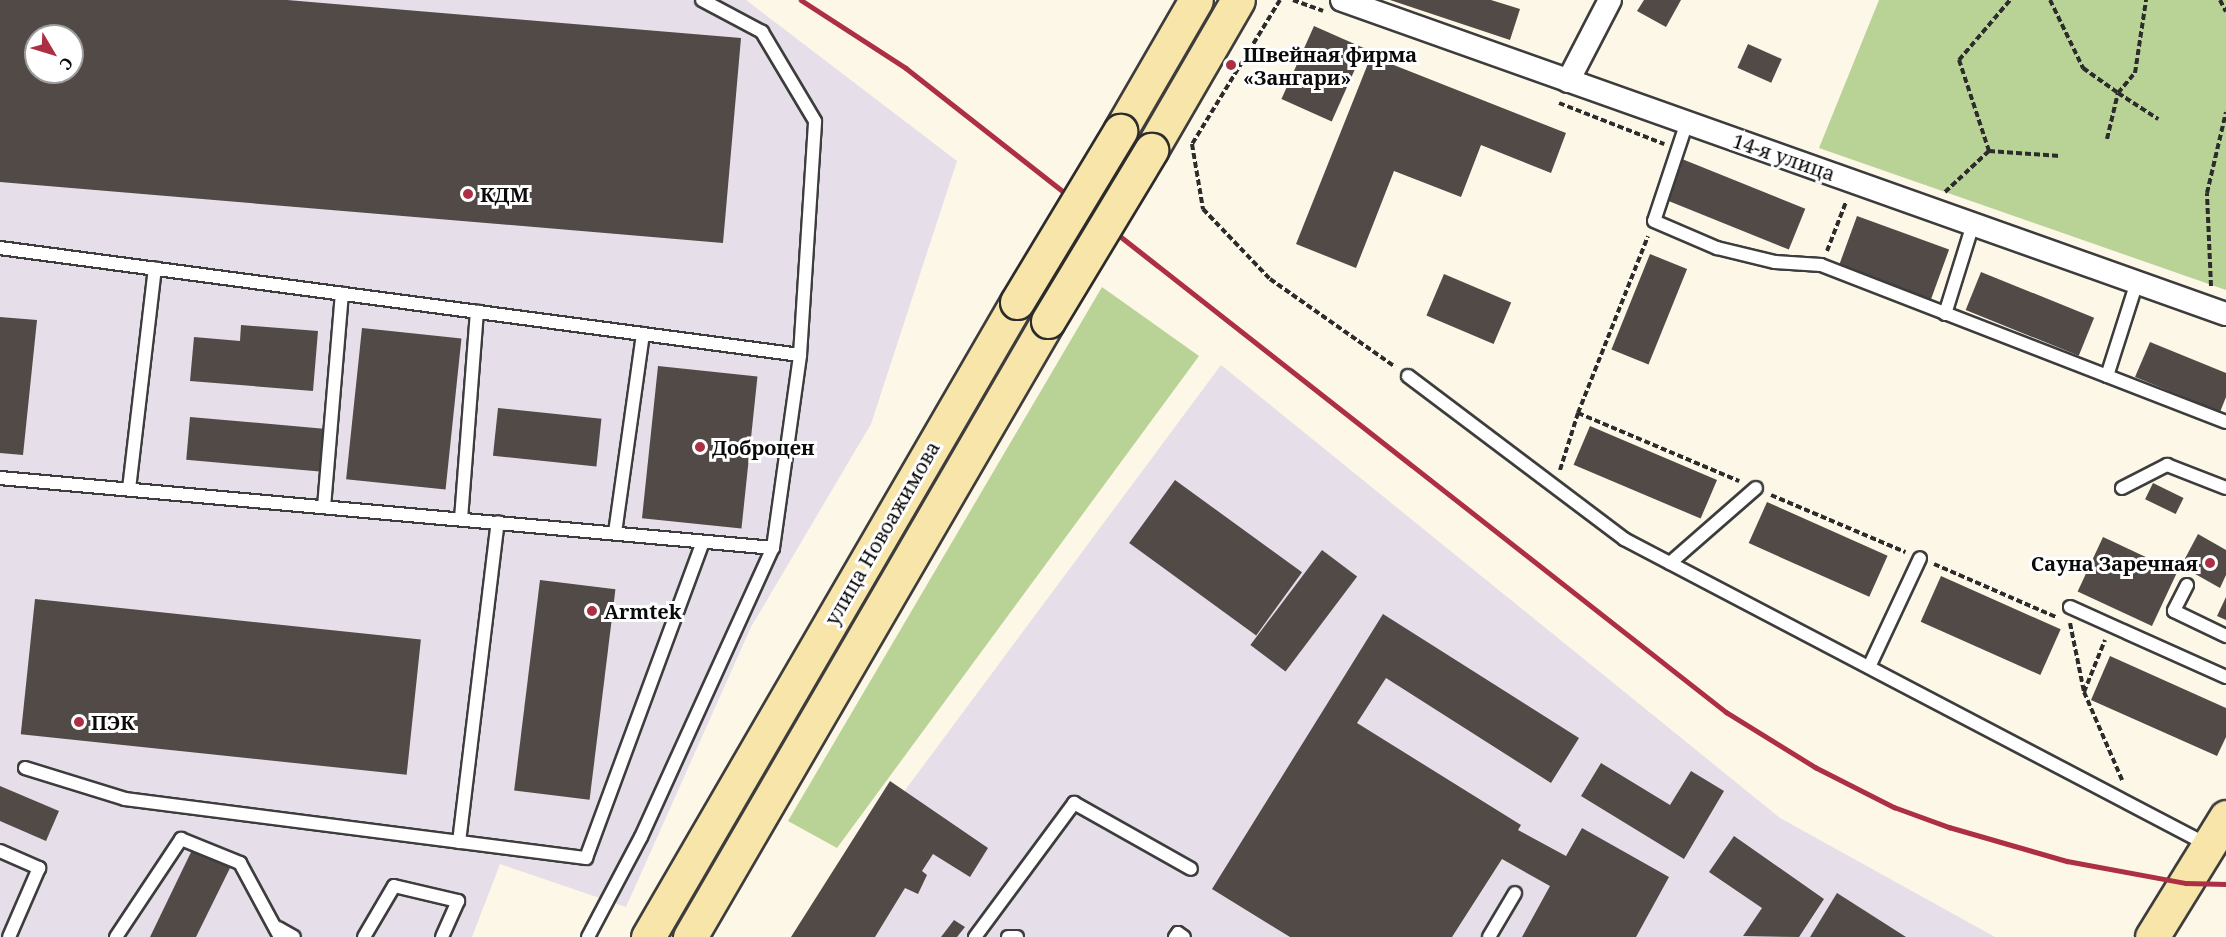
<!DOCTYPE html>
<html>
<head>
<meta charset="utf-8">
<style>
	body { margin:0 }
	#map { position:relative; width:2226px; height:937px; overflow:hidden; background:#fdf7e8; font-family:"Noto Serif",serif }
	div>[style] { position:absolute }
	.industrial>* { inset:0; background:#e6dee8 }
	.forest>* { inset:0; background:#b9d397 }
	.building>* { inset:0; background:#514a47; transform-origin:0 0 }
	.path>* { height:4px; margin-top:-2px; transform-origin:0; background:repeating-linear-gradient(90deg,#2c2c2c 0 6px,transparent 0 9px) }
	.roads { filter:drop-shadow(2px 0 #3d3d3d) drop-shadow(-2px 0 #3d3d3d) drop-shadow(0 2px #3d3d3d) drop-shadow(0 -2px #3d3d3d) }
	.lane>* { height:12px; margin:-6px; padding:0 6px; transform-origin:6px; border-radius:6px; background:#fff }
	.street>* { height:22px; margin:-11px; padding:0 11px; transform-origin:11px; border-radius:11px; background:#fff }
	.secondary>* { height:33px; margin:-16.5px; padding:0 16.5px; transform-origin:16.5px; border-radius:16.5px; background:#f8e5a9 }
	.rail>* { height:4.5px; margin:-2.25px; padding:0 2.25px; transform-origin:2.25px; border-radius:2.25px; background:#ad2f44 }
	.bridges { filter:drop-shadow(2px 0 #2c2c2c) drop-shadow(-2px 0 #2c2c2c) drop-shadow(0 2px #2c2c2c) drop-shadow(0 -2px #2c2c2c) }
	.secondary-bridge>* { height:33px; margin:-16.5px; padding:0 16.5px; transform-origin:16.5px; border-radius:16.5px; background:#f8e5a9 }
	.dots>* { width:16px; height:16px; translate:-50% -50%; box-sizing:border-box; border:3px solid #fff; border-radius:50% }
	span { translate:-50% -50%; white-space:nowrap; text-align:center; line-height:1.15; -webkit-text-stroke:6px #fff; paint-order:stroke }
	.poi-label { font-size:20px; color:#0a0a0a; font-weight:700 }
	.left { translate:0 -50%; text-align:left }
	.right { translate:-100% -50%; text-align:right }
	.street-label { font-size:20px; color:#0a0a0a }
	.north { position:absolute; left:24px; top:24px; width:60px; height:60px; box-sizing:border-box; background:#fff; border:2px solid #9d9d9d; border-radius:50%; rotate:128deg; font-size:16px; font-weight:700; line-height:24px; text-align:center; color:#0a0a0a }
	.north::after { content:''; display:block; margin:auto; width:21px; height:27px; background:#ad2f44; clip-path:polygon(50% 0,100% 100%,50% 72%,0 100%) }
</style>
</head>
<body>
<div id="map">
	<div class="industrial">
		<i style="clip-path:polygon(evenodd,0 0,746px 0,957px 161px,871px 424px,751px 627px,626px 907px,500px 864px,472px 937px,0 937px,0 0,36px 36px,72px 36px,72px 72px,36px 72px,36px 36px)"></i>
		<i style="clip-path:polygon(1221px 365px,1780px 818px,1995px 937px,796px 937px)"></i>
	</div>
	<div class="forest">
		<i style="clip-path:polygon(1879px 0,2226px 0,2226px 290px,1819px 148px)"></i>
		<i style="clip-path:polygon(1102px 287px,1199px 356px,837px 848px,788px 821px)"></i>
	</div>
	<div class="building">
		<i style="clip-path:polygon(evenodd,0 0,287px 0,741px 38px,723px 243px,0 182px,0 0,36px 36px,72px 36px,72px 72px,36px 72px,36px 36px)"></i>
		<i style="clip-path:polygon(1390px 0,1491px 0,1520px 9px,1510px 40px)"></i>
		<i style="clip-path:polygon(1644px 0,1681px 0,1666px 27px,1637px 11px)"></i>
		<i style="left:1314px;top:26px;width:55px;height:80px;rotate:24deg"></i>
		<i style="left:1748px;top:44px;width:37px;height:26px;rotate:24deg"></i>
		<i style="clip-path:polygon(1371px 56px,1566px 133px,1551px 173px,1481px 145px,1461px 197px,1394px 171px,1356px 268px,1296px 244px)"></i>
		<i style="left:1682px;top:159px;width:133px;height:44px;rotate:22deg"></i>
		<i style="left:1857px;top:216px;width:98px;height:55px;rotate:20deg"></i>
		<i style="left:1650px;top:254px;width:40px;height:103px;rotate:22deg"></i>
		<i style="left:1981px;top:272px;width:122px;height:41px;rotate:22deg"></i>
		<i style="left:1444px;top:274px;width:73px;height:45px;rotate:23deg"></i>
		<i style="clip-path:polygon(0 317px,37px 320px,23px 455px,0 453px)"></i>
		<i style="clip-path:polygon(241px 325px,318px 331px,313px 391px,190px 381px,194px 337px,240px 341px)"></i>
		<i style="left:362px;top:328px;width:100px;height:152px;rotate:6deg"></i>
		<i style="clip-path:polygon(2150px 342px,2226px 373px,2226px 397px,2220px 412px,2135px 377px)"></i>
		<i style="left:658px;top:366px;width:100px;height:153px;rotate:6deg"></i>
		<i style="left:498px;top:408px;width:104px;height:48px;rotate:6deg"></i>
		<i style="left:190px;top:417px;width:134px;height:43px;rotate:5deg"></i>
		<i style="left:1590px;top:426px;width:138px;height:42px;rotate:23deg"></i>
		<i style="left:1175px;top:480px;width:157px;height:78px;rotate:36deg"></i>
		<i style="left:2153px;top:483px;width:34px;height:18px;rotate:26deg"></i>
		<i style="left:1767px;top:502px;width:132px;height:45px;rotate:24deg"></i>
		<i style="clip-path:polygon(2198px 534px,2226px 550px,2226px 575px,2220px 588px,2181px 566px)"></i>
		<i style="left:2103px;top:537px;width:82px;height:60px;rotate:25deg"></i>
		<i style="left:1322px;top:550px;width:44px;height:119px;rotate:37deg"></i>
		<i style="left:1941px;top:576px;width:131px;height:50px;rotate:24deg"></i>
		<i style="left:540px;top:580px;width:76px;height:212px;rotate:7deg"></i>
		<i style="clip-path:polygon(2226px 597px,2226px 620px,2217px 616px)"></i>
		<i style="left:35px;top:599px;width:388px;height:136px;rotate:6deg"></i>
		<i style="clip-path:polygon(1383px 614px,1579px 738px,1551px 783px,1386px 678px,1357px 723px,1521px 825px,1518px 830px,1566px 856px,1582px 828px,1669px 877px,1636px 937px,1522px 937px,1550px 886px,1502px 859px,1452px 937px,1290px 937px,1212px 889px)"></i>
		<i style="clip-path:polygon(2110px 656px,2226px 708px,2226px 737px,2217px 756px,2091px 700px)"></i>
		<i style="clip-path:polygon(1601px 763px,1670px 805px,1691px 771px,1724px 791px,1684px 859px,1581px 796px)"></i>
		<i style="clip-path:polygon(890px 781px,988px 848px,970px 877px,933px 854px,922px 871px,927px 875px,918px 894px,905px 888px,875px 937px,791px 937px)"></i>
		<i style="clip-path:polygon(0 786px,59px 811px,46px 841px,0 821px)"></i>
		<i style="clip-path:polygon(1734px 836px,1824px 899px,1799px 937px,1743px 936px,1762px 908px,1709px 872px)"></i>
		<i style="clip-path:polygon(193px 848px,231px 866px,196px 937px,150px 937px)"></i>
		<i style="clip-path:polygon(1837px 893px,1906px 937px,1810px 937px)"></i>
		<i style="clip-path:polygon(954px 920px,965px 927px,957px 937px,941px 937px)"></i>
	</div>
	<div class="path">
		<i style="left:1280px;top:0;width:169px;rotate:121.4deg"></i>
		<i style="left:1192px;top:144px;width:66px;rotate:80.4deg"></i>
		<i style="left:1203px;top:209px;width:97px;rotate:46.3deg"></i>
		<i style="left:1270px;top:279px;width:153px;rotate:35.1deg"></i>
		<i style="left:1293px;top:0;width:32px;rotate:20deg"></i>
		<i style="left:2050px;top:0;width:76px;rotate:64.1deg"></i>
		<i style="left:2083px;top:68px;width:43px;rotate:35.5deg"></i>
		<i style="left:2118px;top:93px;width:26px;rotate:-50deg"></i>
		<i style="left:2135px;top:73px;width:74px;rotate:-81.4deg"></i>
		<i style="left:2220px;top:0;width:13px;rotate:63deg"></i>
		<i style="left:1559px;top:103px;width:113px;rotate:21.3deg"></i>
		<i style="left:2107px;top:139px;width:47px;rotate:-76.6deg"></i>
		<i style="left:2118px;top:93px;width:48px;rotate:33deg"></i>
		<i style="left:1989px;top:151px;width:96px;rotate:-108.2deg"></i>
		<i style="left:1959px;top:60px;width:79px;rotate:-49.6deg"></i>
		<i style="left:1945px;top:192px;width:60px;rotate:-43deg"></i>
		<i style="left:1989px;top:151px;width:71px;rotate:4deg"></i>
		<i style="left:1827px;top:251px;width:53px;rotate:-68.8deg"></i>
		<i style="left:2211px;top:286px;width:93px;rotate:-92.5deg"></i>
		<i style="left:2207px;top:193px;width:83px;rotate:-76.8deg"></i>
		<i style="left:1578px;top:413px;width:175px;rotate:22.9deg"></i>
		<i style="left:1560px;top:470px;width:60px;rotate:-72.5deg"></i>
		<i style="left:1578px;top:413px;width:190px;rotate:-68.4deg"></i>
		<i style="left:1771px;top:495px;width:146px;rotate:23deg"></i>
		<i style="left:1934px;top:564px;width:133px;rotate:23.5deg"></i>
		<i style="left:2070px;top:623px;width:70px;rotate:78.5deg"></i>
		<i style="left:2084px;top:692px;width:96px;rotate:66.6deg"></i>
		<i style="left:2084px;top:692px;width:56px;rotate:-68deg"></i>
	</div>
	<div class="roads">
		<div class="lane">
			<i style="left:1687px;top:122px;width:104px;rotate:108.4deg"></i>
			<i style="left:1654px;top:221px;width:69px;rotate:23.2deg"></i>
			<i style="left:1717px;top:248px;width:60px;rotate:13.6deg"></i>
			<i style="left:1775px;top:262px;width:46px;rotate:3.7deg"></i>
			<i style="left:1821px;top:265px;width:434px;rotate:21.2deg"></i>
			<i style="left:0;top:248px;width:807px;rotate:7.62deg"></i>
			<i style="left:1945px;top:314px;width:94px;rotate:-72.7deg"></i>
			<i style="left:1408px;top:376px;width:271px;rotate:37deg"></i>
			<i style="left:1624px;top:539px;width:659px;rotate:27.65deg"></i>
			<i style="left:2107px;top:376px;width:99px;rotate:-72.3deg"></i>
			<i style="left:0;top:478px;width:776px;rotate:5.17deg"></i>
			<i style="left:2122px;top:488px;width:51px;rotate:-27.1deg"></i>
			<i style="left:2167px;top:465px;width:63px;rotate:21.3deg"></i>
			<i style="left:129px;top:489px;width:222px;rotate:-83.3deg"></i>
			<i style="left:324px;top:507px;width:214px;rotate:-85.2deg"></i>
			<i style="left:461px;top:519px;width:208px;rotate:-85.6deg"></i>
			<i style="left:615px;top:533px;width:201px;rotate:-82deg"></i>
			<i style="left:1670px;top:563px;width:114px;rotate:-41.1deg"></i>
			<i style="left:2187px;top:585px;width:29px;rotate:117deg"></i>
			<i style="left:2174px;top:611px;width:58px;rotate:25.7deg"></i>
			<i style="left:2070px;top:607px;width:171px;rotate:24.2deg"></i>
			<i style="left:1869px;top:667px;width:120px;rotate:-64.9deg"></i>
			<i style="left:25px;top:768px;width:105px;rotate:17.2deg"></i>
			<i style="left:125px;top:799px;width:465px;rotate:7.3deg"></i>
			<i style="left:586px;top:858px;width:337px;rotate:-69.7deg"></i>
			<i style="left:459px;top:842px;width:322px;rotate:-83.1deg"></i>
			<i style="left:0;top:851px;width:43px;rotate:23.6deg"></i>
			<i style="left:39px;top:868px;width:75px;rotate:113.5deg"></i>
			<i style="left:278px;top:928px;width:18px;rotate:29deg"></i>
			<i style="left:116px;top:937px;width:118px;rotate:-56.4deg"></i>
			<i style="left:181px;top:839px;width:64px;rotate:22.1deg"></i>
			<i style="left:240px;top:863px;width:84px;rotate:61.6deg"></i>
			<i style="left:364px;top:937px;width:59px;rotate:-59.5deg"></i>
			<i style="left:394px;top:886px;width:66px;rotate:13.2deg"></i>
			<i style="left:458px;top:901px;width:39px;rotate:114deg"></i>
			<i style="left:588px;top:937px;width:113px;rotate:-62.1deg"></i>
			<i style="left:641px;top:837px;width:318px;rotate:-65.5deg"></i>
			<i style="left:773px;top:548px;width:195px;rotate:-82deg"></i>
			<i style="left:800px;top:355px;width:234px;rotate:-86.3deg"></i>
			<i style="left:815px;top:121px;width:104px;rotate:-120.8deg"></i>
			<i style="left:762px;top:32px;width:68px;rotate:-151.9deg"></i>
			<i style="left:975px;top:937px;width:167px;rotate:-53.5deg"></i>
			<i style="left:1074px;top:803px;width:134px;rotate:29.4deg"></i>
			<i style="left:1008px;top:937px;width:9px"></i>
			<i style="left:1175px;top:937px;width:5px;rotate:-53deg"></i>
			<i style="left:1178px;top:933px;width:7px;rotate:34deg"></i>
			<i style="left:1489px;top:937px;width:51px;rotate:-59.4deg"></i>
		</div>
		<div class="street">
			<i style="left:1342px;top:0;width:938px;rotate:19.56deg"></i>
			<i style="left:1568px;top:81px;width:91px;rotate:-62.6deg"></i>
		</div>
		<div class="secondary">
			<i style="left:1120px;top:131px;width:151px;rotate:-59.9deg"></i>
			<i style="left:1151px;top:150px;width:173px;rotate:-59.9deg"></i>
			<i style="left:648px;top:937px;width:734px;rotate:-59.84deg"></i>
			<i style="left:690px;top:937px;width:712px;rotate:-59.84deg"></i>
			<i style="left:2152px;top:937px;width:141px;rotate:-58.3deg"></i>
		</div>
	</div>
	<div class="rail">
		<i style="left:801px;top:0;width:125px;rotate:32.9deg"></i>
		<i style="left:906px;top:68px;width:1043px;rotate:38.14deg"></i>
		<i style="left:1726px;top:712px;width:105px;rotate:31.7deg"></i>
		<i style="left:1815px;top:767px;width:89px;rotate:26.9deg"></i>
		<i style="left:1894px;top:807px;width:59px;rotate:20deg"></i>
		<i style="left:1949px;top:827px;width:123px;rotate:16.1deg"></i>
		<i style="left:2067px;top:861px;width:121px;rotate:10.5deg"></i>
		<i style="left:2186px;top:883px;width:40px;rotate:1.4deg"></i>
	</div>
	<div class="bridges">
		<div class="secondary-bridge">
			<i style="left:1017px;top:302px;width:200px;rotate:-58.9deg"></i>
			<i style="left:1048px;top:321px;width:200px;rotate:-58.9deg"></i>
		</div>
	</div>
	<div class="dots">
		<i style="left:1231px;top:65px;background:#ad2f44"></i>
		<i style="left:468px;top:194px;background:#ad2f44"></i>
		<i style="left:700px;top:447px;background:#ad2f44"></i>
		<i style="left:2210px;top:563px;background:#ad2f44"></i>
		<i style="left:592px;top:611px;background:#ad2f44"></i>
		<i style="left:79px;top:722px;background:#ad2f44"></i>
	</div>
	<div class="poi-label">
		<span class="left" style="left:1243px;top:66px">Швейная фирма<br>«Зангари»</span>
		<span class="left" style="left:480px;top:194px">КДМ</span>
		<span class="left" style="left:712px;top:447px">Доброцен</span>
		<span class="right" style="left:2198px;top:563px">Сауна Заречная</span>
		<span class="left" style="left:604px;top:611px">Armtek</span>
		<span class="left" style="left:91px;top:722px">ПЭК</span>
	</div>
	<div class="street-label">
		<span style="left:1784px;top:157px;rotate:19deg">14-я улица</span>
		<span style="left:882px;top:533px;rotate:-60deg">улица Новоажимова</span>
	</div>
	<div class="north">С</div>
</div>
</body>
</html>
